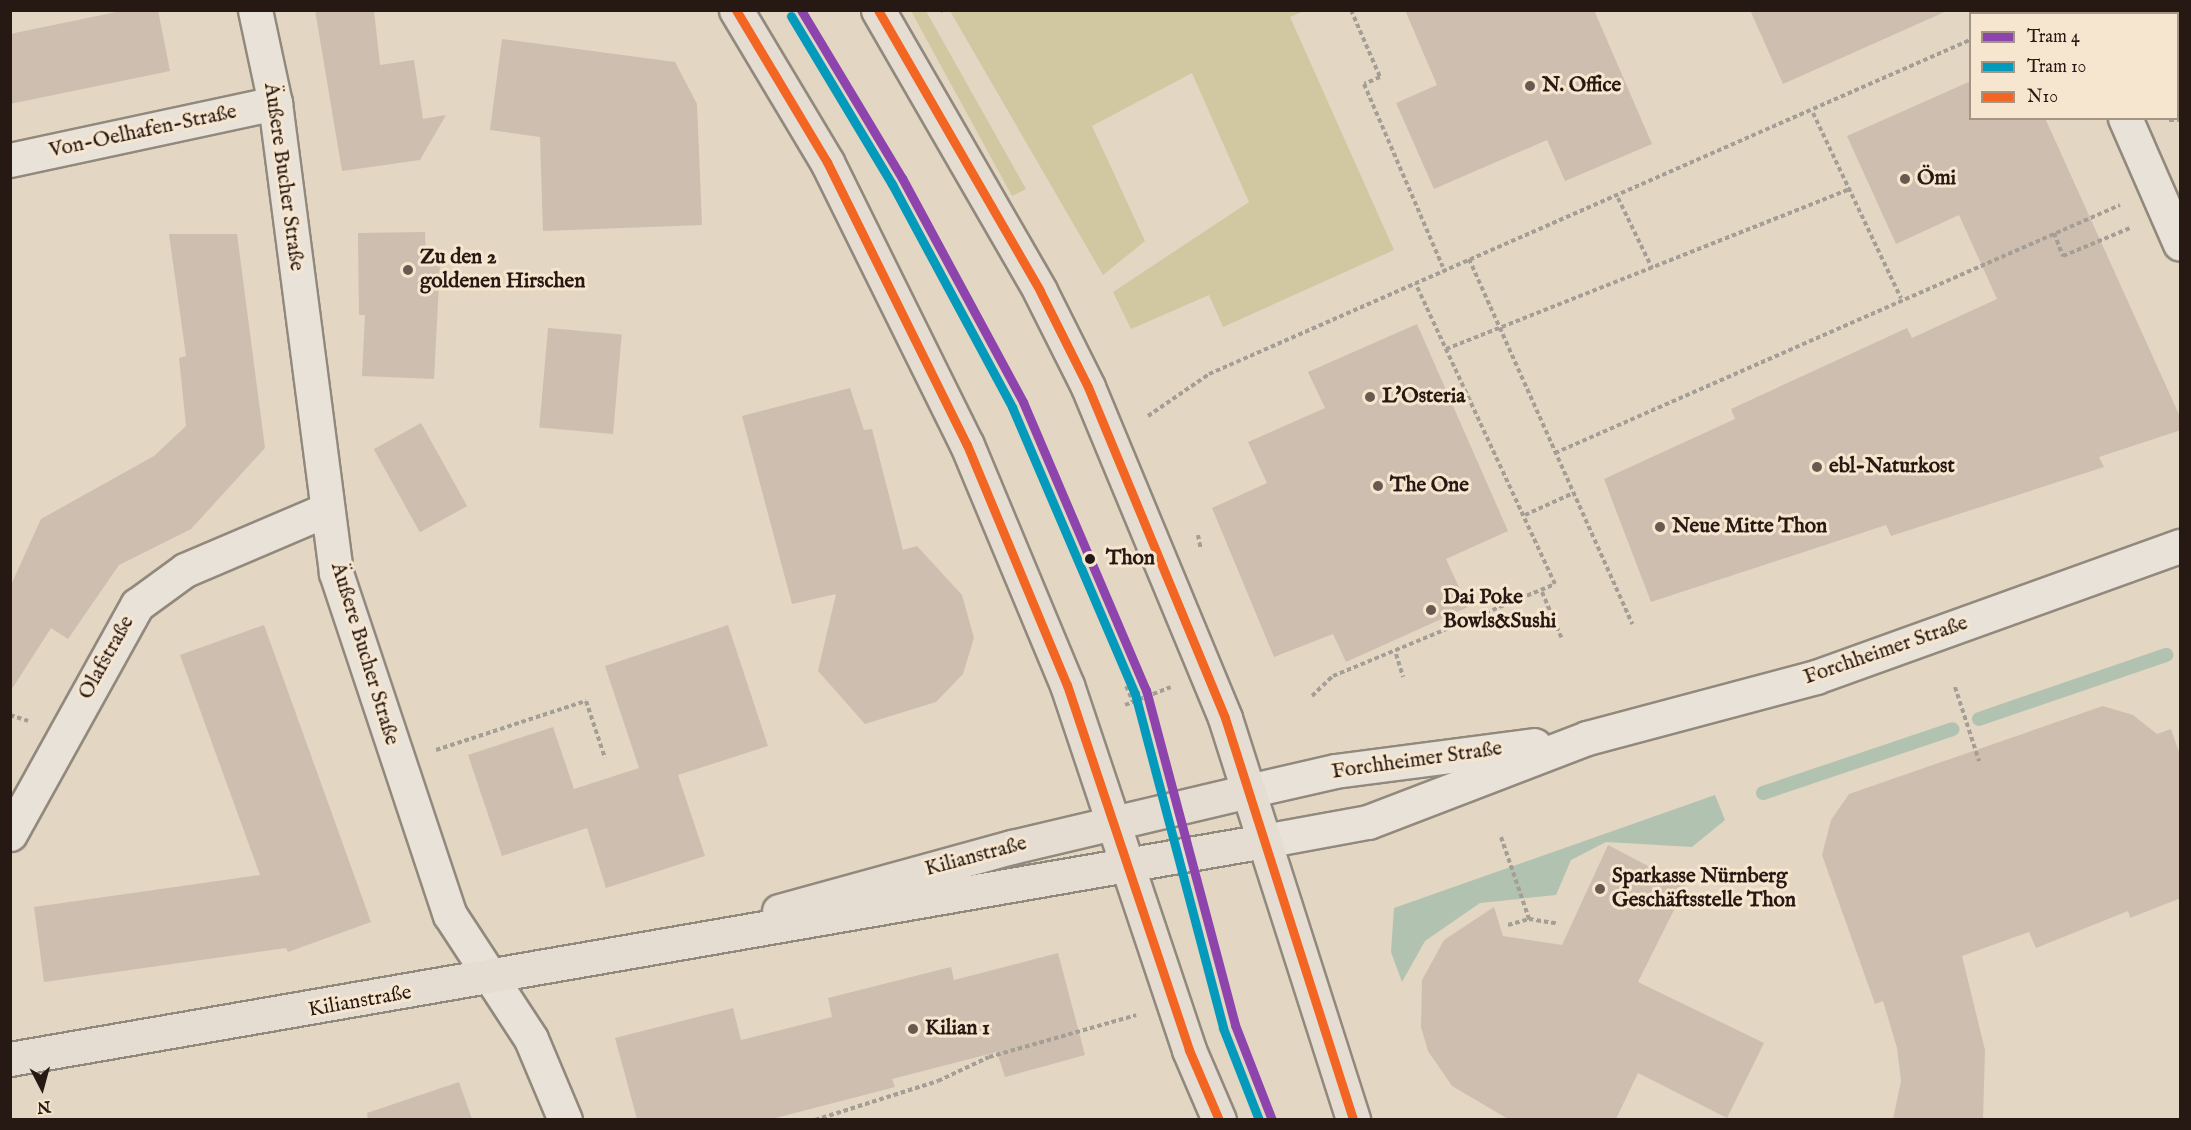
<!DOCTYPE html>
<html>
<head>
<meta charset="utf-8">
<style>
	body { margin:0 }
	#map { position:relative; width:2191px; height:1130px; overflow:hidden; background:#e3d6c2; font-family:"IM FELL English",serif }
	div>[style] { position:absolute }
	.green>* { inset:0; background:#d1c8a2 }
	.water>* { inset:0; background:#b1c3b0 }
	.stream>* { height:14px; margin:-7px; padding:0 7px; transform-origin:7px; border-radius:7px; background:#b1c3b0 }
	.building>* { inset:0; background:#cebeaf; transform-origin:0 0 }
	.path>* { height:4px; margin-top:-2px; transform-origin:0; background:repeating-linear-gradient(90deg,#a49e96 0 4.5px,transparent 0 7.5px) }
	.roads { filter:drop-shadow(2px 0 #92897d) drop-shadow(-2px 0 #92897d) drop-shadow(0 2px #92897d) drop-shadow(0 -2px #92897d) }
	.minor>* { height:33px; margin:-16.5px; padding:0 16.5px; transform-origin:16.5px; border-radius:16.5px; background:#e8e2d8 }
	.major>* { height:33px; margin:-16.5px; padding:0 16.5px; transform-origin:16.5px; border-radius:16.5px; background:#e5ddd1 }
	.bus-1>* { height:9px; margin:-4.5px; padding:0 4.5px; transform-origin:4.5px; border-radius:4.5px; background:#f26522 }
	.tram-1>* { height:9px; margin:-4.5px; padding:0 4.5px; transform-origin:4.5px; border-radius:4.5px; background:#8e44ad }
	.tram-2>* { height:9px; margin:-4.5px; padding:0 4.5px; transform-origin:4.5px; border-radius:4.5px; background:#049abb }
	.dots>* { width:16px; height:16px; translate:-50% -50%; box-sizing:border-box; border:3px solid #f6e6cf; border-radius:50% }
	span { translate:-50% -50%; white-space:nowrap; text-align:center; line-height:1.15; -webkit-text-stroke:6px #f6e6cf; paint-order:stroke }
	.poi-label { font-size:21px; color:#261813; font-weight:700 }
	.left { translate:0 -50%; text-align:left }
	.street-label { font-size:21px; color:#261813 }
	.stop-label { font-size:21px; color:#261813; font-weight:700 }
	.frame { position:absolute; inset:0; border:12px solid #261813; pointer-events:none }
	.legend { position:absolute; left:1969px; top:12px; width:210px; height:108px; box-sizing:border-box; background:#f6e6cf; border:2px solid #a39484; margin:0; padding:8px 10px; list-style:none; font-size:18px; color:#261813 }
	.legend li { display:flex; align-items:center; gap:12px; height:30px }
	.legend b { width:30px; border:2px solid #a39484 }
	.north { position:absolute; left:12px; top:1058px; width:60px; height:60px; -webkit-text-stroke:4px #f6e6cf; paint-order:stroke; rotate:174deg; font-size:16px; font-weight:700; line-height:24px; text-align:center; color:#261813 }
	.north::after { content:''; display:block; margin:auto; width:21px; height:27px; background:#261813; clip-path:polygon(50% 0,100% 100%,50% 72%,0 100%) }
</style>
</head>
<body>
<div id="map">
	<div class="green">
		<i style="clip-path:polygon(911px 11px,926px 11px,1026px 189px,1012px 196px)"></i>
		<i style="clip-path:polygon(950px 11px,1304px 11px,1290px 17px,1394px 250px,1223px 327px,1209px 295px,1131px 329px,1113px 292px,1249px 202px,1192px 73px,1092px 126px,1145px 241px,1103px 275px)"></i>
	</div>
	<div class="water">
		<i style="clip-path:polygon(1715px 795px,1725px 820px,1692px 847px,1606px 842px,1571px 860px,1556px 895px,1480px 903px,1425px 941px,1402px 982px,1391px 952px,1394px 908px)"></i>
	</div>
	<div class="stream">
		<i style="left:1979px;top:719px;width:198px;rotate:-18.9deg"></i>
		<i style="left:1763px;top:793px;width:200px;rotate:-18.6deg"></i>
	</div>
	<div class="building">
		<i style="clip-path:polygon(126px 10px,158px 10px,170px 71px,10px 104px,10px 34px)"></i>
		<i style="clip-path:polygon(315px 10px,374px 10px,380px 65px,414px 60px,423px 119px,446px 115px,420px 160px,342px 171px)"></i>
		<i style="clip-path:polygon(1405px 10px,1594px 10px,1652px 144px,1565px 181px,1547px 140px,1434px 189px,1396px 103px,1437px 85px)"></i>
		<i style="clip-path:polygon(1750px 10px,1949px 10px,1783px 84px)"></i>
		<i style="clip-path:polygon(502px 39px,675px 62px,697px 104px,702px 225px,543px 231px,540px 137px,490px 130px)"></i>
		<i style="clip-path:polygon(1971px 81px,1971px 118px,2045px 118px,2181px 419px,2181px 430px,2099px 457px,2104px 467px,1891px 536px,1886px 525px,1651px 602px,1604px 479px,1735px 419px,1731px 409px,1907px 328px,1912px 338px,1997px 299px,1959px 215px,1896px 244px,1847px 136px)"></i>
		<i style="clip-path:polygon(425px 232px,426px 264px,440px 264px,434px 379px,362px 376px,365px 315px,359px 315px,358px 233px)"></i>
		<i style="clip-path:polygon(169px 234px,237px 234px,265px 448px,191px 529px,119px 565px,68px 639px,51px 628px,10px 692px,10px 587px,41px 519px,154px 456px,186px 426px,179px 358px,186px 356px)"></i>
		<i style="clip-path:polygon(1417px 324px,1508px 531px,1446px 559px,1468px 607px,1346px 662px,1333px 634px,1274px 657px,1212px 508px,1267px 483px,1248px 442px,1325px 408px,1308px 372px)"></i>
		<i style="left:548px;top:328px;width:74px;height:100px;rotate:5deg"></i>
		<i style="clip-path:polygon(850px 388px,864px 430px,872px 429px,903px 550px,917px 546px,962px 595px,974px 638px,963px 674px,936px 702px,865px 724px,818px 671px,836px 594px,792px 604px,742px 416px)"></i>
		<i style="left:421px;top:423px;width:95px;height:54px;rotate:61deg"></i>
		<i style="clip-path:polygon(264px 625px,371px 922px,288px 952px,286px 948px,44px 982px,34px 907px,260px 875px,180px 655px)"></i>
		<i style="clip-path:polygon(728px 625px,768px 746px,678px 775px,705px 856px,606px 888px,587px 828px,502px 856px,468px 755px,553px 727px,574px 789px,639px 768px,605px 666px)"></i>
		<i style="clip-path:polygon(2103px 706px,2133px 715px,2157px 734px,2171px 729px,2181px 758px,2181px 898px,2130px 918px,2128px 911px,2036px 948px,2029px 932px,1962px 956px,1985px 1050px,1983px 1119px,1893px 1119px,1901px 1081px,1897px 1048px,1883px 1001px,1875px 1004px,1822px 855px,1831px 820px,1849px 794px)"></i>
		<i style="clip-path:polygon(1608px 845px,1686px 886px,1638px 982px,1764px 1043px,1727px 1118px,1638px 1073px,1616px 1119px,1508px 1119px,1452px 1086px,1428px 1051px,1421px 1027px,1422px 980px,1444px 940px,1494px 907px,1503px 936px,1562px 945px)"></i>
		<i style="clip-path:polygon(1058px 953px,1085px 1055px,1005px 1077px,997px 1052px,892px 1079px,895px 1087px,772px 1119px,637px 1119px,615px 1038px,733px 1008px,741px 1040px,832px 1017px,828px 998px,951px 967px,954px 980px)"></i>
		<i style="clip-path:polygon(459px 1082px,472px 1119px,368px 1119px,367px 1113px)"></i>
	</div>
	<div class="path">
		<i style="left:1351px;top:10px;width:73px;rotate:66.6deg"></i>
		<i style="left:1380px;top:77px;width:17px;rotate:156deg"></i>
		<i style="left:1364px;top:84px;width:199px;rotate:66.7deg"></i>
		<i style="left:940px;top:12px;width:2px;rotate:-63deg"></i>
		<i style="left:2028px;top:14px;width:8px;rotate:-30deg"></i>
		<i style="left:1813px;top:113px;width:205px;rotate:64.6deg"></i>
		<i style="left:2169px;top:120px;width:11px"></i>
		<i style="left:1618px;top:198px;width:78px;rotate:64.1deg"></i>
		<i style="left:2054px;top:233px;width:25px;rotate:69deg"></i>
		<i style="left:2063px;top:256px;width:73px;rotate:-22.7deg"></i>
		<i style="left:1469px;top:259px;width:400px;rotate:65.9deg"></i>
		<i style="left:1446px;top:349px;width:432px;rotate:-21.6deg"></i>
		<i style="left:1148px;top:416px;width:74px;rotate:-34.5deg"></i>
		<i style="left:1209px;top:374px;width:831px;rotate:-23.7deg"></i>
		<i style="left:1555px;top:453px;width:617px;rotate:-23.7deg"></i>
		<i style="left:1525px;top:515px;width:51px;rotate:-24.5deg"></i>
		<i style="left:1198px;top:535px;width:15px;rotate:79deg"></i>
		<i style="left:1542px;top:592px;width:51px;rotate:66.9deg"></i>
		<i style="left:1396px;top:654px;width:24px;rotate:73deg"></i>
		<i style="left:1126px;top:686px;width:17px;rotate:66deg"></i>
		<i style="left:1955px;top:687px;width:78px;rotate:72deg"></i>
		<i style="left:1312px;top:696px;width:29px;rotate:-44deg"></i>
		<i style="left:1333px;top:676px;width:240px;rotate:-22.5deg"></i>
		<i style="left:1555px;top:584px;width:331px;rotate:-114.9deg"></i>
		<i style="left:1125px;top:705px;width:49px;rotate:-21.4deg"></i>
		<i style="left:10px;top:715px;width:19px;rotate:18deg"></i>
		<i style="left:436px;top:750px;width:158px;rotate:-18.1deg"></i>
		<i style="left:586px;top:701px;width:60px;rotate:71.6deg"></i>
		<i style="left:1501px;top:837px;width:87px;rotate:71.1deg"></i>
		<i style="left:1508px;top:925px;width:22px;rotate:-16deg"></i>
		<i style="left:1529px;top:919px;width:30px;rotate:9deg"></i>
		<i style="left:815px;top:1120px;width:129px;rotate:-17.6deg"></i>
		<i style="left:938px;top:1081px;width:56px;rotate:-25.2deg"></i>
		<i style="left:989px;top:1057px;width:153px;rotate:-15.9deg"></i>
	</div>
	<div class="roads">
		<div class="minor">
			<i style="left:255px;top:10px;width:95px;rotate:77.9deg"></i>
			<i style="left:275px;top:103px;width:474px;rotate:82.6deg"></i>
			<i style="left:336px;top:573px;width:360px;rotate:71.6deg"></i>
			<i style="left:450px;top:915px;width:148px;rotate:56.8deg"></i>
			<i style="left:531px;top:1039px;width:88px;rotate:67.2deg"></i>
			<i style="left:2076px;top:10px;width:4px;rotate:76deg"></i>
			<i style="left:2125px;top:118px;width:137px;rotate:66.4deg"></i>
			<i style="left:10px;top:160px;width:271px;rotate:-12.1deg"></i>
			<i style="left:1248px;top:791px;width:89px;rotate:-12.9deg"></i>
			<i style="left:1335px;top:771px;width:201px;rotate:-7.4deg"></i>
			<i style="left:10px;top:834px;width:262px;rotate:-61deg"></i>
			<i style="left:137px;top:605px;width:59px;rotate:-36.1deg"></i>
			<i style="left:185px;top:570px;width:153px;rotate:-23.1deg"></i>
			<i style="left:1264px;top:841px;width:106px;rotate:-10.4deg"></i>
			<i style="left:1368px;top:822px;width:235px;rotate:-21deg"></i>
			<i style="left:1587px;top:738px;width:237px;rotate:-14.9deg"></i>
			<i style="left:1816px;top:677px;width:387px;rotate:-19.8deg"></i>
		</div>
		<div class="major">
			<i style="left:736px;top:10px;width:177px;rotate:59.1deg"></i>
			<i style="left:827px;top:162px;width:316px;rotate:63.7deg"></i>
			<i style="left:967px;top:445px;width:260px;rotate:67.4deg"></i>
			<i style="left:1067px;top:685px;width:385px;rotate:71.5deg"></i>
			<i style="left:1189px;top:1050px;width:76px;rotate:66.8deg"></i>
			<i style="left:878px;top:10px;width:324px;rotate:60deg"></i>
			<i style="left:1040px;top:291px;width:107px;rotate:63.4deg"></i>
			<i style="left:1088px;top:387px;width:358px;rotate:67.5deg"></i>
			<i style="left:1225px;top:718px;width:422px;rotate:72.3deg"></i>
			<i style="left:779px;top:911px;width:242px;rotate:-15.4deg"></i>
			<i style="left:1012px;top:847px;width:243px;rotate:-13.3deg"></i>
			<i style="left:10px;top:1059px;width:1273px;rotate:-9.86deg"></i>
		</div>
	</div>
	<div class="bus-1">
		<i style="left:736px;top:10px;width:177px;rotate:59.1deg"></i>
		<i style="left:827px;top:162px;width:316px;rotate:63.7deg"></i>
		<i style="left:967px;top:445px;width:260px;rotate:67.4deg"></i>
		<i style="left:1067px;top:685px;width:385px;rotate:71.5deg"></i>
		<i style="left:1189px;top:1050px;width:76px;rotate:66.8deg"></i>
		<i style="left:878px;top:10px;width:324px;rotate:60deg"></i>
		<i style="left:1040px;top:291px;width:107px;rotate:63.4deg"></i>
		<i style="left:1088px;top:387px;width:358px;rotate:67.5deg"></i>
		<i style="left:1225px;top:718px;width:422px;rotate:72.3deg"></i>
	</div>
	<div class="tram-1">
		<i style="left:801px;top:10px;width:196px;rotate:59deg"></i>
		<i style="left:902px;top:178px;width:255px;rotate:61.6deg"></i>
		<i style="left:1023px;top:402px;width:313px;rotate:66.9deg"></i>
		<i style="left:1146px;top:690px;width:347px;rotate:75.1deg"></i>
		<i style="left:1235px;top:1025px;width:102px;rotate:68.7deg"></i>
	</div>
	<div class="tram-2">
		<i style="left:791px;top:16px;width:196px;rotate:59deg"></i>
		<i style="left:892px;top:184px;width:253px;rotate:61.7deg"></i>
		<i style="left:1012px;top:407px;width:312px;rotate:66.8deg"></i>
		<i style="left:1135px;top:694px;width:345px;rotate:75.2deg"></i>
		<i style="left:1223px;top:1028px;width:99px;rotate:68.6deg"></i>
	</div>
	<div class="dots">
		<i style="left:1530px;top:86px;background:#685a50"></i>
		<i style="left:1905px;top:179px;background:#685a50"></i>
		<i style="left:408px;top:270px;background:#685a50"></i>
		<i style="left:1370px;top:397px;background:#685a50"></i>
		<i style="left:1817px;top:467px;background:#685a50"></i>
		<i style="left:1378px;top:486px;background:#685a50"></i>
		<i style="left:1660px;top:527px;background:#685a50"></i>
		<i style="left:1090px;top:559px;background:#261813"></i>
		<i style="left:1431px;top:610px;background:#685a50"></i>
		<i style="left:1600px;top:889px;background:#685a50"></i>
		<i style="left:913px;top:1029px;background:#685a50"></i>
	</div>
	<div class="poi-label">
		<span class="left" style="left:1542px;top:86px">N. Office</span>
		<span class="left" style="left:1917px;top:179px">Ömi</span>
		<span class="left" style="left:420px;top:270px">Zu den 2<br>goldenen Hirschen</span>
		<span class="left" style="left:1382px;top:397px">L'Osteria</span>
		<span class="left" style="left:1829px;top:467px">ebl-Naturkost</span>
		<span class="left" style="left:1390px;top:486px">The One</span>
		<span class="left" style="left:1672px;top:527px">Neue Mitte Thon</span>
		<span class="left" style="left:1443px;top:610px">Dai Poke<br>Bowls&amp;Sushi</span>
		<span class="left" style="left:1612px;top:889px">Sparkasse Nürnberg<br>Geschäftsstelle Thon</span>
		<span class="left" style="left:925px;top:1029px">Kilian 1</span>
	</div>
	<div class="street-label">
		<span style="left:143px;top:132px;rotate:-12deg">Von-Oelhafen-Straße</span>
		<span style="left:283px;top:177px;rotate:82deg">Äußere Bucher Straße</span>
		<span style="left:1886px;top:651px;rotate:-19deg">Forchheimer Straße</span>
		<span style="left:364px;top:654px;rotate:73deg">Äußere Bucher Straße</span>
		<span style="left:107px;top:658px;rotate:-61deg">Olafstraße</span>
		<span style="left:1417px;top:761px;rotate:-8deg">Forchheimer Straße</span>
		<span style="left:976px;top:857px;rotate:-15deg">Kilianstraße</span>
		<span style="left:360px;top:1002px;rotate:-10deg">Kilianstraße</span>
	</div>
	<div class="stop-label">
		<span class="left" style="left:1106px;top:559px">Thon</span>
	</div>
	<div class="frame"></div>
	<ul class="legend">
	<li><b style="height:8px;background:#8e44ad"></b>Tram 4</li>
	<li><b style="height:8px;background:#049abb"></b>Tram 10</li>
	<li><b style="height:8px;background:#f26522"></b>N10</li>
	</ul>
	<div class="north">N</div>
</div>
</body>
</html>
